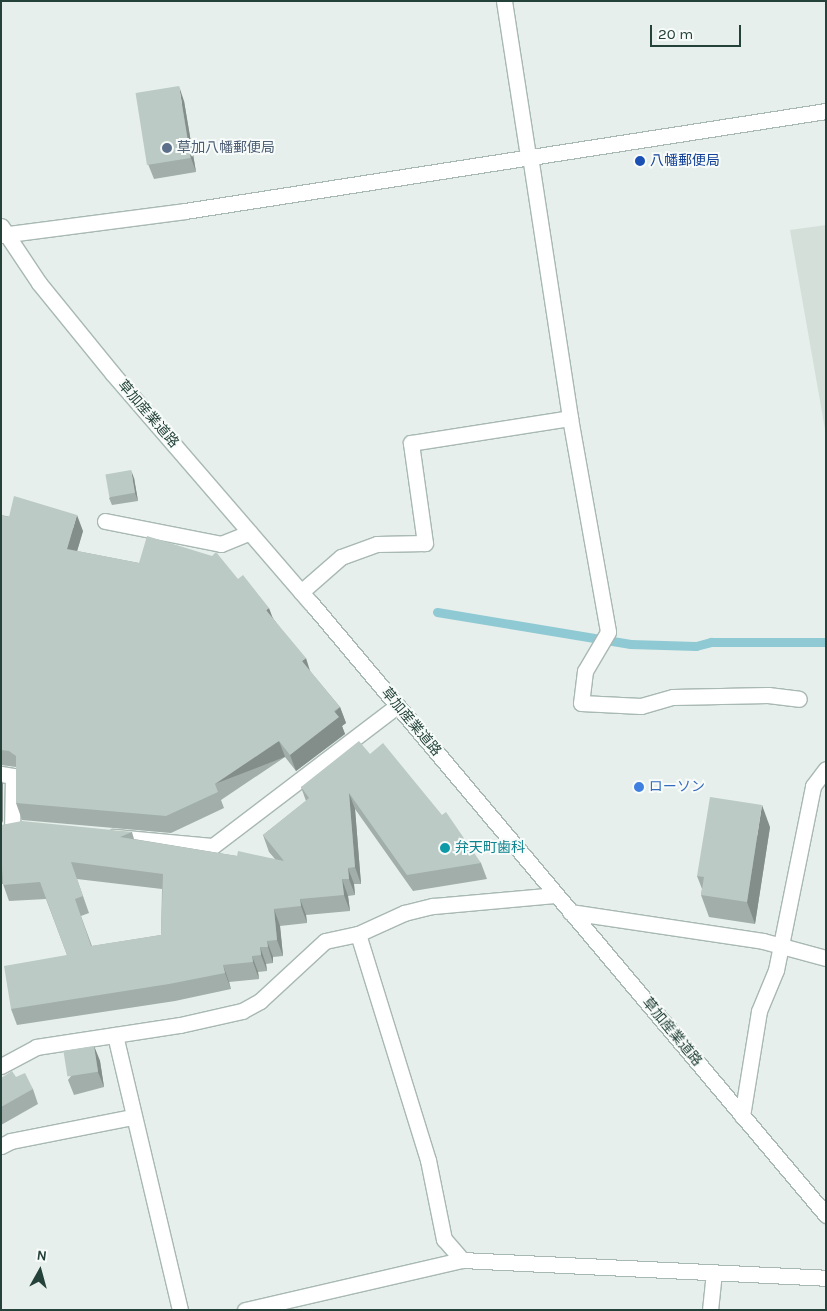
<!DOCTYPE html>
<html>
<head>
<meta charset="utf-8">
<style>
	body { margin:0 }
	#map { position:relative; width:827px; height:1311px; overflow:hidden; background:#e6efeb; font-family:Karla,"Noto Sans JP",sans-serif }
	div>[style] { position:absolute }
	.built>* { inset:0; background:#d4dfda }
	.stream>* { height:9px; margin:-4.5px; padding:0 4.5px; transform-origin:4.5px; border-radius:4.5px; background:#8ec9d4 }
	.roads { filter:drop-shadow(1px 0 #a8b8b2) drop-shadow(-1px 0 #a8b8b2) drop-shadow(0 1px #a8b8b2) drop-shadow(0 -1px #a8b8b2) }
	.street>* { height:15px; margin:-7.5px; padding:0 7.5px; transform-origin:7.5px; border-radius:7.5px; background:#fff }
	.secondary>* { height:15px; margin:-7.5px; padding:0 7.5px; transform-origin:7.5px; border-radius:7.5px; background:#fff }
	.wall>* { inset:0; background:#a1aea9 }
	.shaded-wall>* { inset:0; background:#838d89; transform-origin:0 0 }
	.building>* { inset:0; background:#bbcac4; transform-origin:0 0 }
	.dots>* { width:14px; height:14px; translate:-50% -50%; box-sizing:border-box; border:2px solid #f7fbf9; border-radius:50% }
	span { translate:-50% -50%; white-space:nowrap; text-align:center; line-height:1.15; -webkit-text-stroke:4px #f7fbf9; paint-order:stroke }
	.service-label { font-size:14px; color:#4e5e75 }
	.left { translate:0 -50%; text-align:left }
	.transit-label { font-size:14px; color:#164399 }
	.street-label { font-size:14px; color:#24423a }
	.shop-label { font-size:14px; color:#366cbe }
	.culture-label { font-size:14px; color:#0d838f }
	.frame { position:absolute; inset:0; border:2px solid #24423a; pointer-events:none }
	.north { position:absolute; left:15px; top:1246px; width:50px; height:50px; -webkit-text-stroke:4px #f7fbf9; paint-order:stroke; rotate:7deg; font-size:14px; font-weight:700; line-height:20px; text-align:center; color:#24423a }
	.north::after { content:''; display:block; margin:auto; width:18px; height:22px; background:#24423a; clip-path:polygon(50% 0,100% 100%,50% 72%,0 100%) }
	.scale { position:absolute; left:650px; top:25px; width:91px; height:22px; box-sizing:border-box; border:2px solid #24423a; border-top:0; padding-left:6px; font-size:15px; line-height:18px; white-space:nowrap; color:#24423a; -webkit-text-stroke:4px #f7fbf9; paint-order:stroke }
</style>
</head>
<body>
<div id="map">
	<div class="built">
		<i style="clip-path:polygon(826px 225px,826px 435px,790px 230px)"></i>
	</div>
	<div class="stream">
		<i style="left:437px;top:612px;width:196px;rotate:9.4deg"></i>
		<i style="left:630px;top:644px;width:66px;rotate:1.7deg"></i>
		<i style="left:696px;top:646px;width:16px;rotate:-15deg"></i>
		<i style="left:711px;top:642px;width:115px"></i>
	</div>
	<div class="roads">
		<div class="street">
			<i style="left:504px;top:1px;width:157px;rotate:81.2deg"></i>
			<i style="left:530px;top:156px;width:265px;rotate:81.3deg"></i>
			<i style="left:570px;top:418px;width:217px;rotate:79.9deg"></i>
			<i style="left:608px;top:632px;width:45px;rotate:120.5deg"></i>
			<i style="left:585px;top:671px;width:32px;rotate:97deg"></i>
			<i style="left:581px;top:703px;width:60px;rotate:2.9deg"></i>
			<i style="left:641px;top:706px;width:33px;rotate:-16deg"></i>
			<i style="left:673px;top:697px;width:95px;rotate:-1.2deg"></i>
			<i style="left:768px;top:695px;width:31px;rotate:7deg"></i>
			<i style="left:1px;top:235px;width:186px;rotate:-7.4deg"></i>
			<i style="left:185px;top:211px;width:649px;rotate:-8.87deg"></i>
			<i style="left:105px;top:521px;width:118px;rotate:11.2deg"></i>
			<i style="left:221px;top:544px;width:31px;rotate:-22deg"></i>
			<i style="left:301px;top:592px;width:53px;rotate:-41.2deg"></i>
			<i style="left:341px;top:557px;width:38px;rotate:-20deg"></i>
			<i style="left:377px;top:544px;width:48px;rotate:-1.2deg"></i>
			<i style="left:425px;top:543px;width:101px;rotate:-98deg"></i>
			<i style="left:411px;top:443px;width:161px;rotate:-8.9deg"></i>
			<i style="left:1px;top:774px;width:12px;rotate:9deg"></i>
			<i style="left:13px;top:776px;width:56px;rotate:91deg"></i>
			<i style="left:114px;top:837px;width:99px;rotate:5.2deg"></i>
			<i style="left:213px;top:846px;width:231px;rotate:-37.3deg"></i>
			<i style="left:570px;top:912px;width:195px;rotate:8.5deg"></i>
			<i style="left:763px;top:941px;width:65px;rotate:15.1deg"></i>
			<i style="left:358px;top:934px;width:237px;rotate:72.8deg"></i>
			<i style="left:428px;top:1160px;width:81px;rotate:78.6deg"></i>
			<i style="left:444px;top:1239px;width:28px;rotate:49deg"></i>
			<i style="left:115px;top:1035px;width:283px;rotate:76.7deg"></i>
			<i style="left:1px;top:1066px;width:40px;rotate:-28deg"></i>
			<i style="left:36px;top:1047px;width:146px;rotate:-8.7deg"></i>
			<i style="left:180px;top:1025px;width:64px;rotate:-12.7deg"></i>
			<i style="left:242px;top:1011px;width:21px;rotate:-29deg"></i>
			<i style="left:260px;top:1001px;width:88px;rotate:-42.7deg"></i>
			<i style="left:325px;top:941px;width:34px;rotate:-12deg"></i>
			<i style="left:358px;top:934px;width:51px;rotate:-24.5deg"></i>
			<i style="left:404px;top:913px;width:30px;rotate:-14deg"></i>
			<i style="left:433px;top:906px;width:123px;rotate:-5.1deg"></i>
			<i style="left:742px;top:1116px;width:106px;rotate:-80.8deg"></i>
			<i style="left:759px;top:1011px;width:44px;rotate:-67.5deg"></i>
			<i style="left:776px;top:970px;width:188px;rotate:-78.6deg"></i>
			<i style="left:813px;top:786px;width:21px;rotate:-53deg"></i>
			<i style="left:1px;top:1146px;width:11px;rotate:-27deg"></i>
			<i style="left:11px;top:1141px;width:123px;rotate:-11.2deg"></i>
			<i style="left:245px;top:1310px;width:223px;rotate:-13deg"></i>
			<i style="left:462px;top:1260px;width:364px;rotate:2.8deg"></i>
			<i style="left:710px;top:1310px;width:37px;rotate:-84deg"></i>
		</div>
		<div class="secondary">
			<i style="left:1px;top:226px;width:69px;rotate:56.3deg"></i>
			<i style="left:39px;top:283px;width:117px;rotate:50.9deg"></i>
			<i style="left:113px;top:374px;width:303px;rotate:49.2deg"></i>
			<i style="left:311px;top:603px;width:800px;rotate:49.92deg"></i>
		</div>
	</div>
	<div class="wall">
		<i style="clip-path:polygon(184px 101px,196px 172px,154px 179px,148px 164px)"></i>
		<i style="clip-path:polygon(134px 478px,138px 501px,112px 505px,109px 498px)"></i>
		<i style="clip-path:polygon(1px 515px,83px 531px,77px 551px,139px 563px,238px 579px,273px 618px,310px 671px,340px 707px,346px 723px,342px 726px,345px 734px,296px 771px,285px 757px,221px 800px,224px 808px,171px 833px,22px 820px,16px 803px,16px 767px,1px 765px)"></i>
		<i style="clip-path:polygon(evenodd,370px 754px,481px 863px,487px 879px,413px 891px,355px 809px,361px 884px,354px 884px,355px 895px,348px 896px,350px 911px,306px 915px,307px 923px,280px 926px,283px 956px,273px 957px,273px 963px,266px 964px,267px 971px,258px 972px,259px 979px,229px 982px,231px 989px,175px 1001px,17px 1025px,11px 1009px,67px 955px,46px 899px,9px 901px,3px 884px,1px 884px,1px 825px,132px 832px,134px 839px,237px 856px,275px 859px,269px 852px,263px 835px,306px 801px,301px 787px,370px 754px,77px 879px,162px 889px,161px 935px,92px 946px,81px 916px,89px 913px,77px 879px)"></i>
		<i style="clip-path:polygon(770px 827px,755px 924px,709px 917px,701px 895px,702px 889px,697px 876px)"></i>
		<i style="clip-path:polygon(94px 1046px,100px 1061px,104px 1087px,74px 1095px,68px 1080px)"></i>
		<i style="clip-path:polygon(16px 1077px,33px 1089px,38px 1104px,1px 1125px,1px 1078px)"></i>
	</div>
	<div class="shaded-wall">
		<i style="clip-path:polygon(179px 86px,184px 101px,196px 172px,191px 158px)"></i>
		<i style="clip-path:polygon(131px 470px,134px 478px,138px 501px,135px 493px)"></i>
		<i style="clip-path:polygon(77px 515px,83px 531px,73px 565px,67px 549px)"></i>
		<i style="clip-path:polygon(269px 608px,275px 624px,266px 610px)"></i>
		<i style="clip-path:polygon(306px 658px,311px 674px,302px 661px)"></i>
		<i style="clip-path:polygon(340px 707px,346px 723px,342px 726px,345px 734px,296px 771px,290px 755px)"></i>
		<i style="left:279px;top:741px;width:17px;height:77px;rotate:69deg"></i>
		<i style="clip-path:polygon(1px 778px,3px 784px,3px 823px,1px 819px)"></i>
		<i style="clip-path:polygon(349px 793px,355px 809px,361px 884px,355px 867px)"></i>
		<i style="clip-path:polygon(762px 805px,770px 827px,755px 924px,747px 902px)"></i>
		<i style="clip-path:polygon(348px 868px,354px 884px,355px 895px,349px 879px)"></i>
		<i style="clip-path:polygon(342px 879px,348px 896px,350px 911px,344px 895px)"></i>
		<i style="clip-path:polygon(300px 899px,306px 915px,307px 923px,301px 906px)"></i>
		<i style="clip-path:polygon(274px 909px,280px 926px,283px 956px,277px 940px)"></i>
		<i style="clip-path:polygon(267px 941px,273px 957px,273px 963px,268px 947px)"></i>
		<i style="clip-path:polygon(260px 947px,266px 964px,267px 971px,261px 955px)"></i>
		<i style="clip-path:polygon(252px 956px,258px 972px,259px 979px,253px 962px)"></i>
		<i style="clip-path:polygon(223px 965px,229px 982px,231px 989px,225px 973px)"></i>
		<i style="clip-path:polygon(94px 1046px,100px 1061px,104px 1087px,98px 1072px)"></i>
	</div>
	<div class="building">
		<i style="left:179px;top:86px;width:73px;height:44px;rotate:81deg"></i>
		<i style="left:131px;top:470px;width:23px;height:26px;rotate:80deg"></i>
		<i style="clip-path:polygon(14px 496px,77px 515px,67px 549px,139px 563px,147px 536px,212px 556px,216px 552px,238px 579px,243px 575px,269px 608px,266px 610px,306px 658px,302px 661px,340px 707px,334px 711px,339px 717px,290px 755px,279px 741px,215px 784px,218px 792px,166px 816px,16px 803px,16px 756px,9px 751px,1px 750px,1px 515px,9px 517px)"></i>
		<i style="clip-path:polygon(evenodd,359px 741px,370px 754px,383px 743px,442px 815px,446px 812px,481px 863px,407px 875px,349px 793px,355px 867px,348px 868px,349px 879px,342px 879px,344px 895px,300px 899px,301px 906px,274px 909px,277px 940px,267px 941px,268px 947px,260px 947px,261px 955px,252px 956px,253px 962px,223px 965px,225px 973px,169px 984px,11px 1009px,4px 966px,67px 955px,40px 882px,3px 885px,2px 868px,1px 868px,1px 825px,22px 821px,132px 832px,120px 837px,237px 856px,238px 851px,284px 861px,263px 835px,309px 798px,301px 787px,359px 741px,71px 862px,163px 874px,161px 935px,91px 946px,75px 899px,83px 896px,71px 862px)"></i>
		<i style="clip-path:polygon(710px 797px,762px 805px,747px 902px,701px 895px,704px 877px,697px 876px)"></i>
		<i style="left:94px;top:1046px;width:26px;height:31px;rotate:81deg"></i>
		<i style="clip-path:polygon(12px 1071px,16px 1077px,25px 1073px,33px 1089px,1px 1107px,1px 1078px)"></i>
	</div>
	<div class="dots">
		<i style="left:167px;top:148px;background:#5c6f8a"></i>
		<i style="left:640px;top:161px;background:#1a4fb4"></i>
		<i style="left:639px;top:787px;background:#3f7fe0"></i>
		<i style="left:445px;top:848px;background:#0f9aa8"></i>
	</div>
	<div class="service-label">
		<span class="left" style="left:177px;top:148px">草加八幡郵便局</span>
	</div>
	<div class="transit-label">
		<span class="left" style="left:650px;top:161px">八幡郵便局</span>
	</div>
	<div class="street-label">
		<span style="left:148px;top:414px;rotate:49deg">草加産業道路</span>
		<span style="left:411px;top:722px;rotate:50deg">草加産業道路</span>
		<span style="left:672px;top:1032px;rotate:50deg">草加産業道路</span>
	</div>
	<div class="shop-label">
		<span class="left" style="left:649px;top:787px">ローソン</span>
	</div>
	<div class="culture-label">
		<span class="left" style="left:455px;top:848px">弁天町歯科</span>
	</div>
	<div class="frame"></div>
	<div class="north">N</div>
	<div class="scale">20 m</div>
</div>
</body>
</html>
